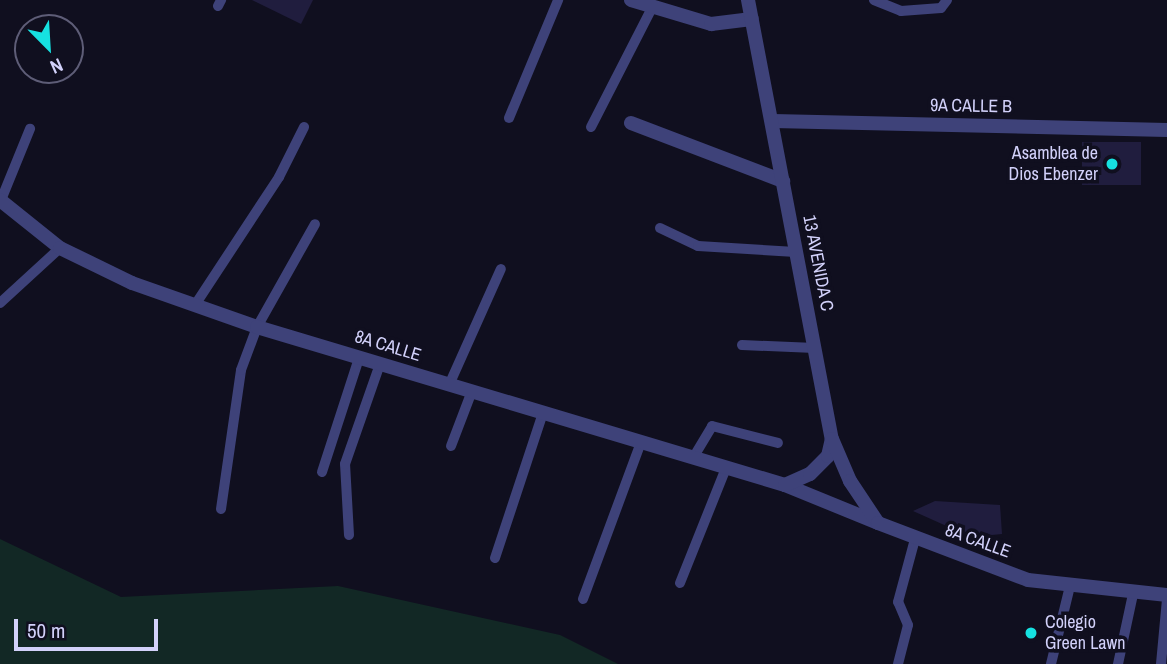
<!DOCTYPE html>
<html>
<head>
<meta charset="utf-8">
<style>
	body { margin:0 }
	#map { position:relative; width:1167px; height:664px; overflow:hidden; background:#100f1f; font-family:"Archivo Narrow",sans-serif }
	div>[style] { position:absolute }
	.green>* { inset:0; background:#122825 }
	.building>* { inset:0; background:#201d3e; transform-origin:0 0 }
	.service>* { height:10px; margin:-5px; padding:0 5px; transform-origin:5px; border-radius:5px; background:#3e4279 }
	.minor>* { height:14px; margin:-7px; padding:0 7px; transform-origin:7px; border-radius:7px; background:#3e4279 }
	.tertiary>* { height:14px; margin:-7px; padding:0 7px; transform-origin:7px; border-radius:7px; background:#3e4279 }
	.dots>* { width:19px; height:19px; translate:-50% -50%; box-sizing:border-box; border:4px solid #100f1f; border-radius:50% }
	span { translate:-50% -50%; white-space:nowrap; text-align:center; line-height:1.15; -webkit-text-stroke:7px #100f1f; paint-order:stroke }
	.street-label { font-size:18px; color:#d2d1fa }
	.poi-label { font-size:18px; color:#d2d1fa }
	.right { translate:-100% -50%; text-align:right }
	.left { translate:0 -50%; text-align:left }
	.north { position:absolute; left:14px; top:14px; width:70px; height:70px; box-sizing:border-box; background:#100f1f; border:2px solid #5e5d77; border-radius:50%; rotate:156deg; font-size:19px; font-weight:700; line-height:28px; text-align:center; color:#d2d1fa }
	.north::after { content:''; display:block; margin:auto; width:24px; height:32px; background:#16e1e1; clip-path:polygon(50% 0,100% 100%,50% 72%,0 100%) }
	.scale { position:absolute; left:14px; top:619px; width:144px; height:32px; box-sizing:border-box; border:4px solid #d2d1fa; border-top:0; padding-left:9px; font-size:21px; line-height:24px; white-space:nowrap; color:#d2d1fa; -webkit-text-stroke:5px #100f1f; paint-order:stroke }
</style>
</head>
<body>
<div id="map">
	<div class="green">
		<i style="clip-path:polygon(0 539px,121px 597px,338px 586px,560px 635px,618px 664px,0 664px)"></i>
	</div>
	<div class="building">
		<i style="clip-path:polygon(252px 0,313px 0,301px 24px)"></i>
		<i style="left:1141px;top:142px;width:43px;height:59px;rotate:90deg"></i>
		<i style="clip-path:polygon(935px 501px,1000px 505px,1002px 534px,971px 537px,913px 511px)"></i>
	</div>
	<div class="service">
		<i style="left:874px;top:0;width:29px;rotate:22deg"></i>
		<i style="left:901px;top:11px;width:40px;rotate:-4.3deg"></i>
		<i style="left:941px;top:8px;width:10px;rotate:-53deg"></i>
		<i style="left:218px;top:6px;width:7px;rotate:-63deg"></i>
		<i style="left:509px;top:118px;width:128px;rotate:-67.4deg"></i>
		<i style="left:591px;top:127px;width:134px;rotate:-62.9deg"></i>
		<i style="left:1px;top:200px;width:77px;rotate:-67.8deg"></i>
		<i style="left:660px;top:228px;width:42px;rotate:25.3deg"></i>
		<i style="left:698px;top:246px;width:98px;rotate:3.5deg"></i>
		<i style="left:0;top:303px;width:81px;rotate:-42.5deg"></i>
		<i style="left:195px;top:305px;width:153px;rotate:-56.7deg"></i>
		<i style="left:279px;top:177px;width:56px;rotate:-63.4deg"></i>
		<i style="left:742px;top:345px;width:73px;rotate:2.4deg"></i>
		<i style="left:449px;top:385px;width:127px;rotate:-65.9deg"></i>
		<i style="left:451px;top:446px;width:59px;rotate:-69.1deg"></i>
		<i style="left:693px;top:458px;width:37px;rotate:-59deg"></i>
		<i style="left:712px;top:426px;width:68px;rotate:14.4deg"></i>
		<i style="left:322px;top:472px;width:120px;rotate:-72deg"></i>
		<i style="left:221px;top:509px;width:140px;rotate:-81.8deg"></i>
		<i style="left:241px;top:370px;width:46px;rotate:-69.6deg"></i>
		<i style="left:257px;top:327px;width:118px;rotate:-60.6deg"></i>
		<i style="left:349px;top:535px;width:71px;rotate:-93.2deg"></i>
		<i style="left:345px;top:464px;width:106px;rotate:-70.7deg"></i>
		<i style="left:495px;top:558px;width:153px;rotate:-71.7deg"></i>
		<i style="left:680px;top:583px;width:124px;rotate:-68.2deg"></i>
		<i style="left:583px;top:599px;width:167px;rotate:-69.7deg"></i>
		<i style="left:898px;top:664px;width:40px;rotate:-75.6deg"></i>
		<i style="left:908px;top:625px;width:25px;rotate:-113deg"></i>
		<i style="left:898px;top:602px;width:65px;rotate:-74.9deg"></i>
		<i style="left:1051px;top:664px;width:80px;rotate:-76.3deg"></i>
		<i style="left:1118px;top:664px;width:72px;rotate:-77.9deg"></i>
		<i style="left:1161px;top:664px;width:65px;rotate:-84.7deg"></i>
	</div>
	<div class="minor">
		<i style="left:631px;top:0;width:84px;rotate:16.7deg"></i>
		<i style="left:711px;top:24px;width:41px;rotate:-7deg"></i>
		<i style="left:773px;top:121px;width:394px;rotate:1.3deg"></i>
		<i style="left:631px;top:123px;width:163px;rotate:20.9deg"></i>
		<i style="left:0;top:200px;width:77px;rotate:38.7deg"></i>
		<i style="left:60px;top:248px;width:80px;rotate:25.9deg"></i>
		<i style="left:132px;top:283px;width:133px;rotate:19.4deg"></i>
		<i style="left:257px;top:327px;width:551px;rotate:16.66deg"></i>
		<i style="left:785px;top:485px;width:100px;rotate:22.2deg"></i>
		<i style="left:785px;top:485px;width:27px;rotate:-24deg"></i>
		<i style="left:810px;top:474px;width:25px;rotate:-45deg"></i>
		<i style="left:828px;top:456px;width:17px;rotate:-77deg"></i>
	</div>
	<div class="tertiary">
		<i style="left:748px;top:0;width:447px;rotate:79.2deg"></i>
		<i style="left:832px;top:439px;width:46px;rotate:66.8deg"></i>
		<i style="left:850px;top:481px;width:50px;rotate:56.3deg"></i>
		<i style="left:878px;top:523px;width:160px;rotate:20.8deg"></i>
		<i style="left:1028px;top:580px;width:140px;rotate:6.2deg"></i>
	</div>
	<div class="dots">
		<i style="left:1112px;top:164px;background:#16e1e1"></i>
		<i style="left:1031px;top:633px;background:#16e1e1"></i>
	</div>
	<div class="street-label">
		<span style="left:971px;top:106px;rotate:1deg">9A CALLE B</span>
		<span style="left:818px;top:263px;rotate:79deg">13 AVENIDA C</span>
		<span style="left:388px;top:346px;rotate:17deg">8A CALLE</span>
		<span style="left:978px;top:541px;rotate:20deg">8A CALLE</span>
	</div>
	<div class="poi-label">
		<span class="right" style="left:1098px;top:164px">Asamblea de<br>Dios Ebenzer</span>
		<span class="left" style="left:1045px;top:633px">Colegio<br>Green Lawn</span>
	</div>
	<div class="north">N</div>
	<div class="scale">50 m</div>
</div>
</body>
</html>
